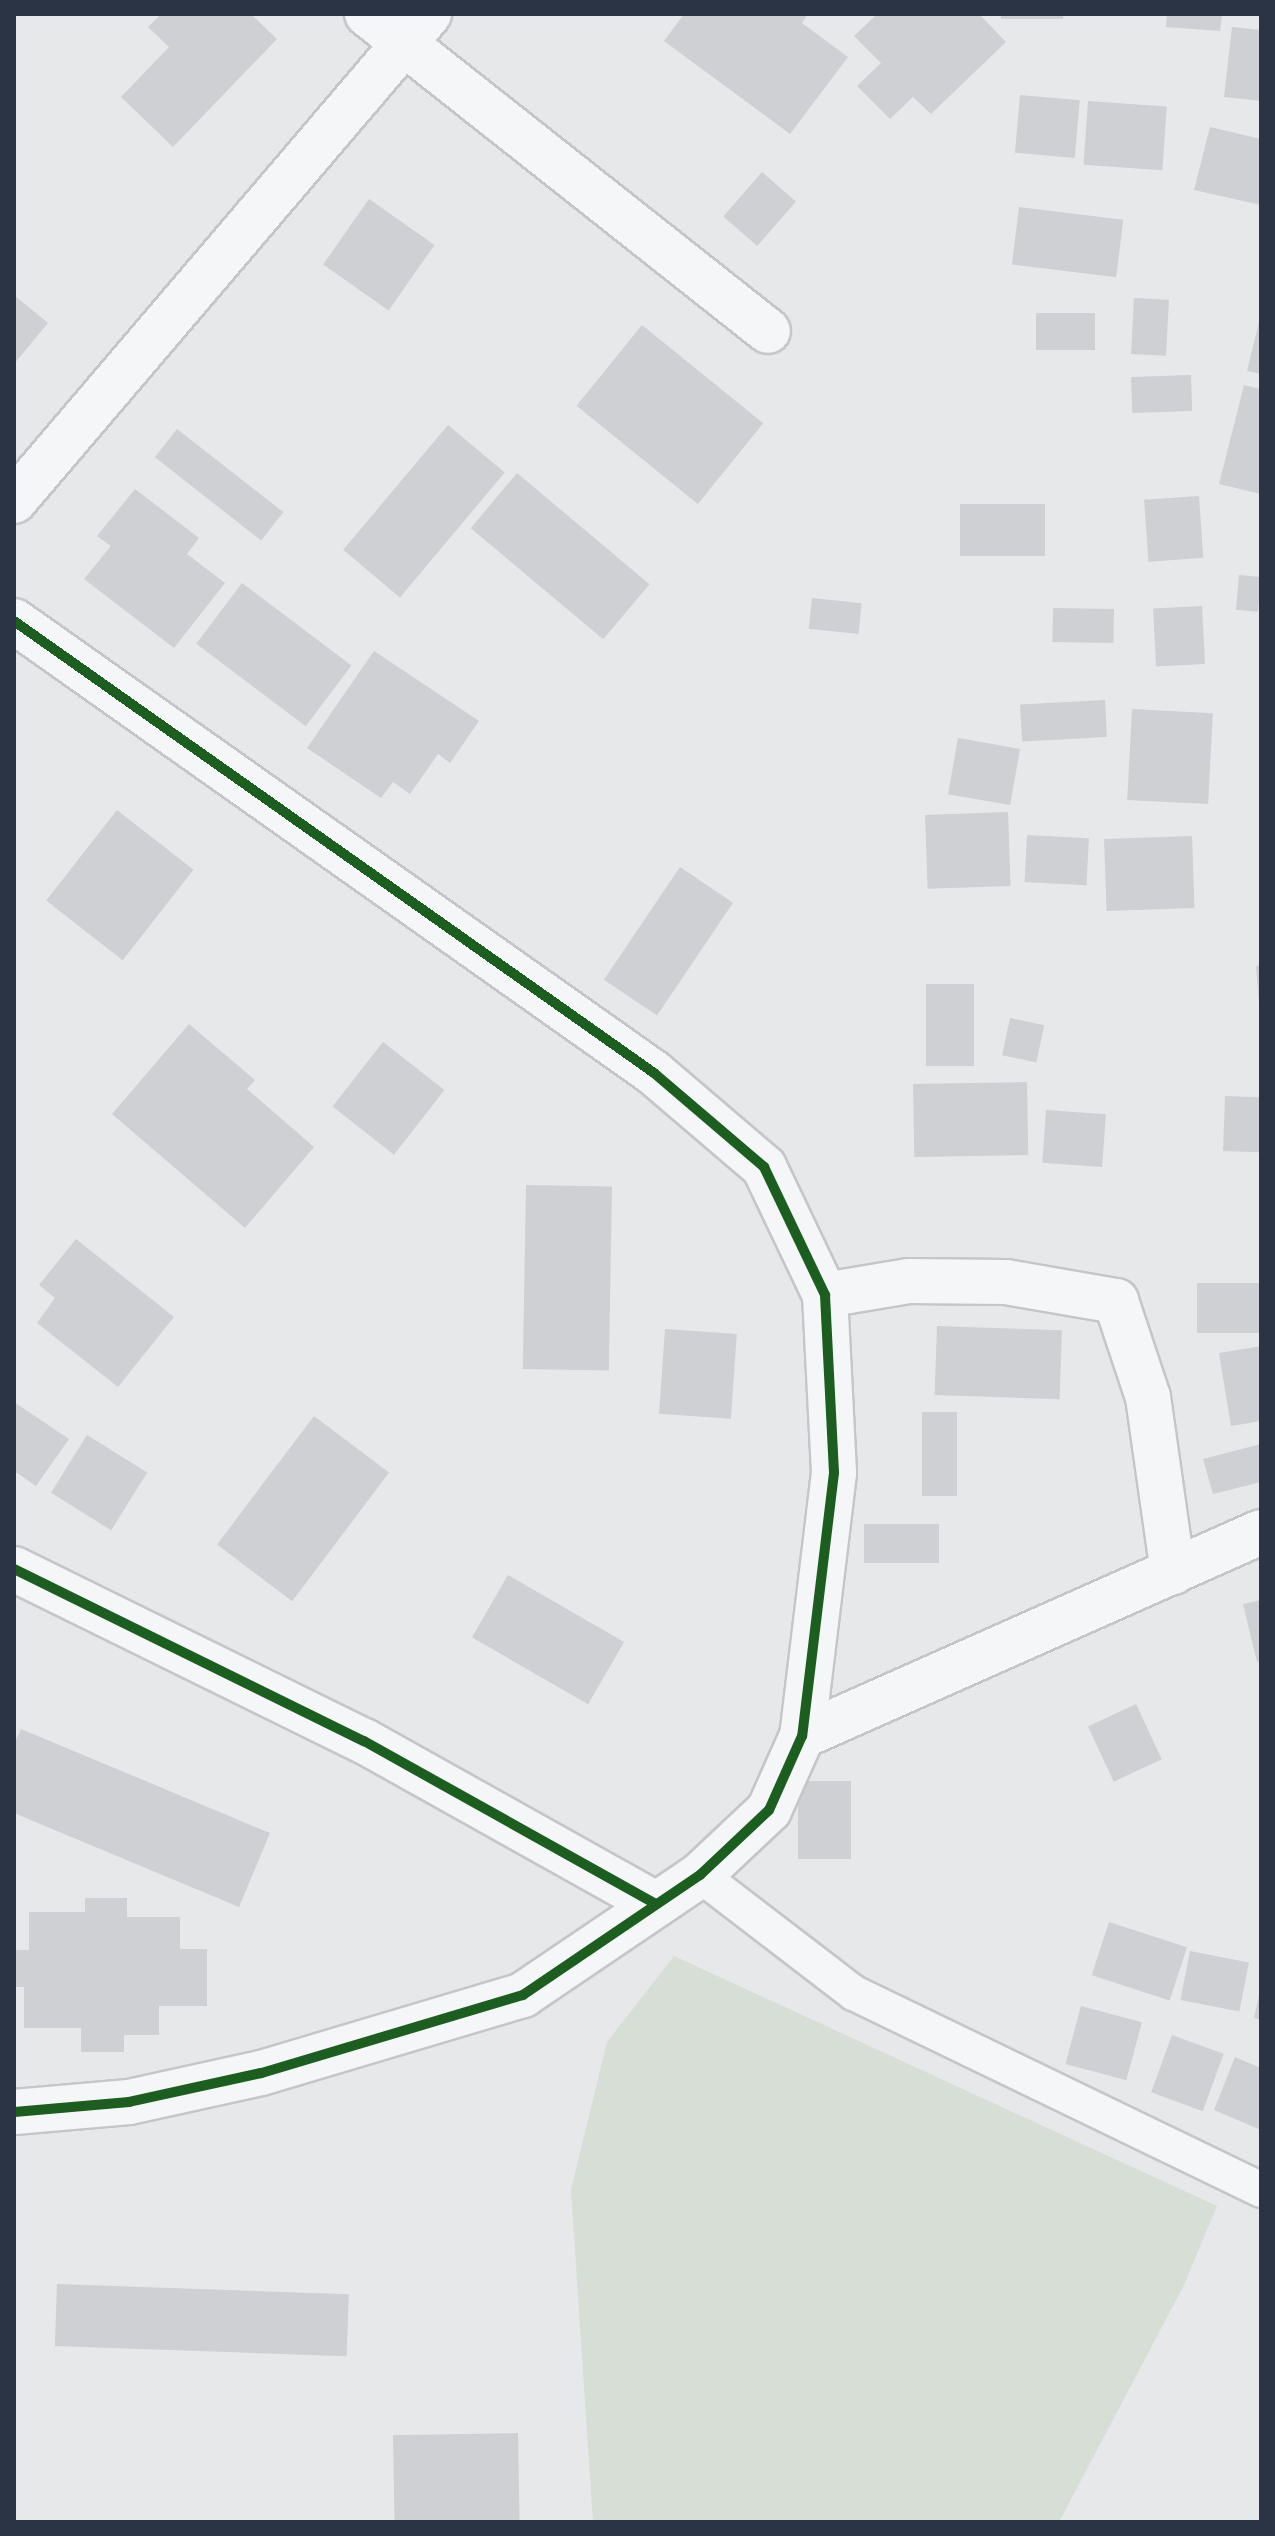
<!DOCTYPE html>
<html>
<head>
<meta charset="utf-8">
<style>
	body { margin:0 }
	#map { position:relative; width:1275px; height:2536px; overflow:hidden; background:#e6e8ea; font-family:"Alegreya Sans",sans-serif }
	div>[style] { position:absolute }
	.green>* { inset:0; background:#d6ded6 }
	.building>* { inset:0; background:#ced0d3; transform-origin:0 0 }
	.roads { filter:drop-shadow(2px 0 #c4c6c8) drop-shadow(-2px 0 #c4c6c8) drop-shadow(0 2px #c4c6c8) drop-shadow(0 -2px #c4c6c8) }
	.lane>* { height:34px; margin:-17px; padding:0 17px; transform-origin:17px; border-radius:17px; background:#f5f6f7 }
	.street>* { height:44px; margin:-22px; padding:0 22px; transform-origin:22px; border-radius:22px; background:#f5f6f7 }
	.cycleway>* { height:10px; margin:-5px; padding:0 5px; transform-origin:5px; border-radius:5px; background:#1b5e20 }
	span { translate:-50% -50%; white-space:nowrap; text-align:center; line-height:1.15; -webkit-text-stroke:8px #f4f6f9; paint-order:stroke }
	.frame { position:absolute; inset:0; border:16px solid #2b3445; pointer-events:none }
</style>
</head>
<body>
<div id="map">
	<div class="green">
		<i style="clip-path:polygon(674px 1956px,1217px 2206px,1183px 2287px,1059px 2522px,593px 2522px,571px 2190px,607px 2042px)"></i>
	</div>
	<div class="building">
		<i style="clip-path:polygon(161px 14px,251px 14px,277px 39px,173px 147px,121px 97px,169px 47px,148px 27px)"></i>
		<i style="clip-path:polygon(684px 14px,808px 14px,802px 23px,848px 57px,790px 134px,664px 41px)"></i>
		<i style="clip-path:polygon(877px 14px,979px 14px,1006px 42px,931px 114px,913px 97px,890px 119px,857px 86px,881px 63px,854px 36px)"></i>
		<i style="left:1001px;top:14px;width:62px;height:5px"></i>
		<i style="clip-path:polygon(1167px 14px,1222px 14px,1220px 31px,1166px 27px)"></i>
		<i style="clip-path:polygon(1232px 27px,1261px 30px,1261px 101px,1224px 97px)"></i>
		<i style="left:1020px;top:95px;width:60px;height:58px;rotate:5deg"></i>
		<i style="left:1088px;top:101px;width:79px;height:64px;rotate:4deg"></i>
		<i style="clip-path:polygon(1210px 127px,1261px 139px,1261px 205px,1194px 190px)"></i>
		<i style="left:762px;top:172px;width:45px;height:59px;rotate:41deg"></i>
		<i style="left:369px;top:199px;width:80px;height:80px;rotate:35deg"></i>
		<i style="left:1019px;top:207px;width:105px;height:58px;rotate:7deg"></i>
		<i style="clip-path:polygon(14px 295px,48px 323px,14px 364px)"></i>
		<i style="left:1134px;top:298px;width:35px;height:56px;rotate:3deg"></i>
		<i style="left:1036px;top:313px;width:59px;height:37px"></i>
		<i style="clip-path:polygon(1261px 314px,1261px 374px,1247px 371px)"></i>
		<i style="left:642px;top:325px;width:156px;height:104px;rotate:39deg"></i>
		<i style="left:1191px;top:375px;width:36px;height:60px;rotate:88deg"></i>
		<i style="clip-path:polygon(1244px 385px,1261px 389px,1261px 494px,1219px 484px)"></i>
		<i style="left:448px;top:425px;width:74px;height:163px;rotate:40deg"></i>
		<i style="left:177px;top:429px;width:135px;height:36px;rotate:38deg"></i>
		<i style="left:517px;top:473px;width:173px;height:72px;rotate:40deg"></i>
		<i style="clip-path:polygon(135px 489px,199px 538px,187px 554px,225px 583px,174px 648px,84px 579px,111px 546px,97px 536px)"></i>
		<i style="left:1199px;top:496px;width:62px;height:55px;rotate:86deg"></i>
		<i style="left:1045px;top:504px;width:52px;height:85px;rotate:90deg"></i>
		<i style="left:1239px;top:575px;width:22px;height:35px;rotate:5deg"></i>
		<i style="left:242px;top:583px;width:137px;height:76px;rotate:37deg"></i>
		<i style="left:812px;top:598px;width:50px;height:31px;rotate:6deg"></i>
		<i style="left:1202px;top:606px;width:58px;height:49px;rotate:87deg"></i>
		<i style="left:1053px;top:608px;width:61px;height:34px;rotate:1deg"></i>
		<i style="clip-path:polygon(374px 651px,479px 721px,450px 763px,438px 754px,410px 794px,393px 782px,381px 798px,307px 748px)"></i>
		<i style="left:1105px;top:700px;width:37px;height:85px;rotate:87deg"></i>
		<i style="left:1132px;top:709px;width:81px;height:91px;rotate:3deg"></i>
		<i style="left:958px;top:738px;width:63px;height:57px;rotate:10deg"></i>
		<i style="left:117px;top:810px;width:97px;height:115px;rotate:38deg"></i>
		<i style="left:1008px;top:812px;width:74px;height:83px;rotate:88deg"></i>
		<i style="left:1027px;top:835px;width:62px;height:47px;rotate:3deg"></i>
		<i style="left:1192px;top:836px;width:72px;height:88px;rotate:88deg"></i>
		<i style="left:680px;top:867px;width:64px;height:136px;rotate:34deg"></i>
		<i style="clip-path:polygon(1261px 965px,1261px 1004px,1259px 1004px,1256px 966px)"></i>
		<i style="left:974px;top:984px;width:82px;height:48px;rotate:90deg"></i>
		<i style="left:1010px;top:1018px;width:35px;height:38px;rotate:12deg"></i>
		<i style="clip-path:polygon(189px 1024px,255px 1080px,247px 1089px,314px 1147px,245px 1228px,112px 1114px)"></i>
		<i style="left:383px;top:1042px;width:78px;height:82px;rotate:38deg"></i>
		<i style="left:1027px;top:1082px;width:73px;height:114px;rotate:89deg"></i>
		<i style="left:1225px;top:1096px;width:36px;height:55px;rotate:2deg"></i>
		<i style="left:1046px;top:1110px;width:60px;height:53px;rotate:4deg"></i>
		<i style="left:526px;top:1185px;width:86px;height:184px;rotate:1deg"></i>
		<i style="clip-path:polygon(76px 1239px,174px 1317px,118px 1387px,37px 1323px,55px 1298px,39px 1285px)"></i>
		<i style="left:1261px;top:1283px;width:50px;height:64px;rotate:90deg"></i>
		<i style="left:937px;top:1326px;width:125px;height:69px;rotate:2deg"></i>
		<i style="left:665px;top:1329px;width:72px;height:85px;rotate:4deg"></i>
		<i style="clip-path:polygon(1261px 1346px,1261px 1421px,1231px 1426px,1219px 1353px)"></i>
		<i style="clip-path:polygon(14px 1402px,69px 1439px,36px 1486px,14px 1471px)"></i>
		<i style="left:922px;top:1412px;width:35px;height:84px"></i>
		<i style="left:314px;top:1416px;width:94px;height:161px;rotate:37deg"></i>
		<i style="left:87px;top:1435px;width:71px;height:68px;rotate:32deg"></i>
		<i style="clip-path:polygon(1261px 1444px,1261px 1482px,1213px 1494px,1203px 1459px)"></i>
		<i style="left:864px;top:1524px;width:75px;height:39px"></i>
		<i style="left:508px;top:1575px;width:134px;height:72px;rotate:30deg"></i>
		<i style="clip-path:polygon(1261px 1600px,1261px 1661px,1257px 1662px,1243px 1604px)"></i>
		<i style="left:1136px;top:1704px;width:61px;height:53px;rotate:65deg"></i>
		<i style="clip-path:polygon(21px 1729px,270px 1833px,239px 1907px,14px 1813px,14px 1744px)"></i>
		<i style="left:798px;top:1781px;width:53px;height:78px"></i>
		<i style="clip-path:polygon(85px 1898px,127px 1898px,127px 1917px,180px 1917px,180px 1949px,207px 1949px,207px 2006px,159px 2006px,159px 2035px,124px 2035px,124px 2052px,81px 2052px,81px 2028px,24px 2028px,24px 1987px,14px 1987px,14px 1950px,29px 1950px,29px 1912px,85px 1912px)"></i>
		<i style="left:1109px;top:1922px;width:82px;height:56px;rotate:18deg"></i>
		<i style="left:1190px;top:1951px;width:60px;height:50px;rotate:11deg"></i>
		<i style="clip-path:polygon(1260px 1991px,1261px 1991px,1261px 2020px,1254px 2018px)"></i>
		<i style="left:1081px;top:2006px;width:63px;height:60px;rotate:15deg"></i>
		<i style="left:1172px;top:2035px;width:55px;height:61px;rotate:20deg"></i>
		<i style="clip-path:polygon(1235px 2057px,1261px 2068px,1261px 2130px,1214px 2110px)"></i>
		<i style="left:57px;top:2284px;width:292px;height:62px;rotate:2deg"></i>
		<i style="left:518px;top:2433px;width:89px;height:125px;rotate:89deg"></i>
	</div>
	<div class="roads">
		<div class="lane">
			<i style="left:700px;top:1875px;width:194px;rotate:37.5deg"></i>
			<i style="left:854px;top:1993px;width:452px;rotate:25.8deg"></i>
		</div>
		<div class="street">
			<i style="left:367px;top:14px;width:511px;rotate:38.33deg"></i>
			<i style="left:14px;top:501px;width:640px;rotate:-49.56deg"></i>
			<i style="left:14px;top:621px;width:784px;rotate:35.23deg"></i>
			<i style="left:654px;top:1073px;width:145px;rotate:40.5deg"></i>
			<i style="left:764px;top:1167px;width:142px;rotate:64.5deg"></i>
			<i style="left:825px;top:1295px;width:178px;rotate:87.1deg"></i>
			<i style="left:834px;top:1473px;width:265px;rotate:96.9deg"></i>
			<i style="left:802px;top:1736px;width:81px;rotate:114deg"></i>
			<i style="left:769px;top:1810px;width:95px;rotate:136.7deg"></i>
			<i style="left:700px;top:1875px;width:214px;rotate:145.9deg"></i>
			<i style="left:523px;top:1995px;width:273px;rotate:163.4deg"></i>
			<i style="left:261px;top:2073px;width:135px;rotate:167.6deg"></i>
			<i style="left:129px;top:2102px;width:115px;rotate:175deg"></i>
			<i style="left:825px;top:1295px;width:85px;rotate:-9.5deg"></i>
			<i style="left:909px;top:1281px;width:97px;rotate:0.6deg"></i>
			<i style="left:1006px;top:1282px;width:112px;rotate:9.8deg"></i>
			<i style="left:1116px;top:1301px;width:101px;rotate:71.6deg"></i>
			<i style="left:1148px;top:1397px;width:177px;rotate:81.9deg"></i>
			<i style="left:14px;top:1569px;width:390px;rotate:26.2deg"></i>
			<i style="left:364px;top:1741px;width:334px;rotate:29.2deg"></i>
			<i style="left:802px;top:1736px;width:502px;rotate:-23.96deg"></i>
		</div>
	</div>
	<div class="cycleway">
		<i style="left:14px;top:621px;width:784px;rotate:35.23deg"></i>
		<i style="left:654px;top:1073px;width:145px;rotate:40.5deg"></i>
		<i style="left:764px;top:1167px;width:142px;rotate:64.5deg"></i>
		<i style="left:825px;top:1295px;width:178px;rotate:87.1deg"></i>
		<i style="left:834px;top:1473px;width:265px;rotate:96.9deg"></i>
		<i style="left:802px;top:1736px;width:81px;rotate:114deg"></i>
		<i style="left:769px;top:1810px;width:95px;rotate:136.7deg"></i>
		<i style="left:700px;top:1875px;width:214px;rotate:145.9deg"></i>
		<i style="left:523px;top:1995px;width:273px;rotate:163.4deg"></i>
		<i style="left:261px;top:2073px;width:135px;rotate:167.6deg"></i>
		<i style="left:129px;top:2102px;width:115px;rotate:175deg"></i>
		<i style="left:14px;top:1569px;width:390px;rotate:26.2deg"></i>
		<i style="left:364px;top:1741px;width:334px;rotate:29.2deg"></i>
	</div>
	<div class="frame"></div>
</div>
</body>
</html>
